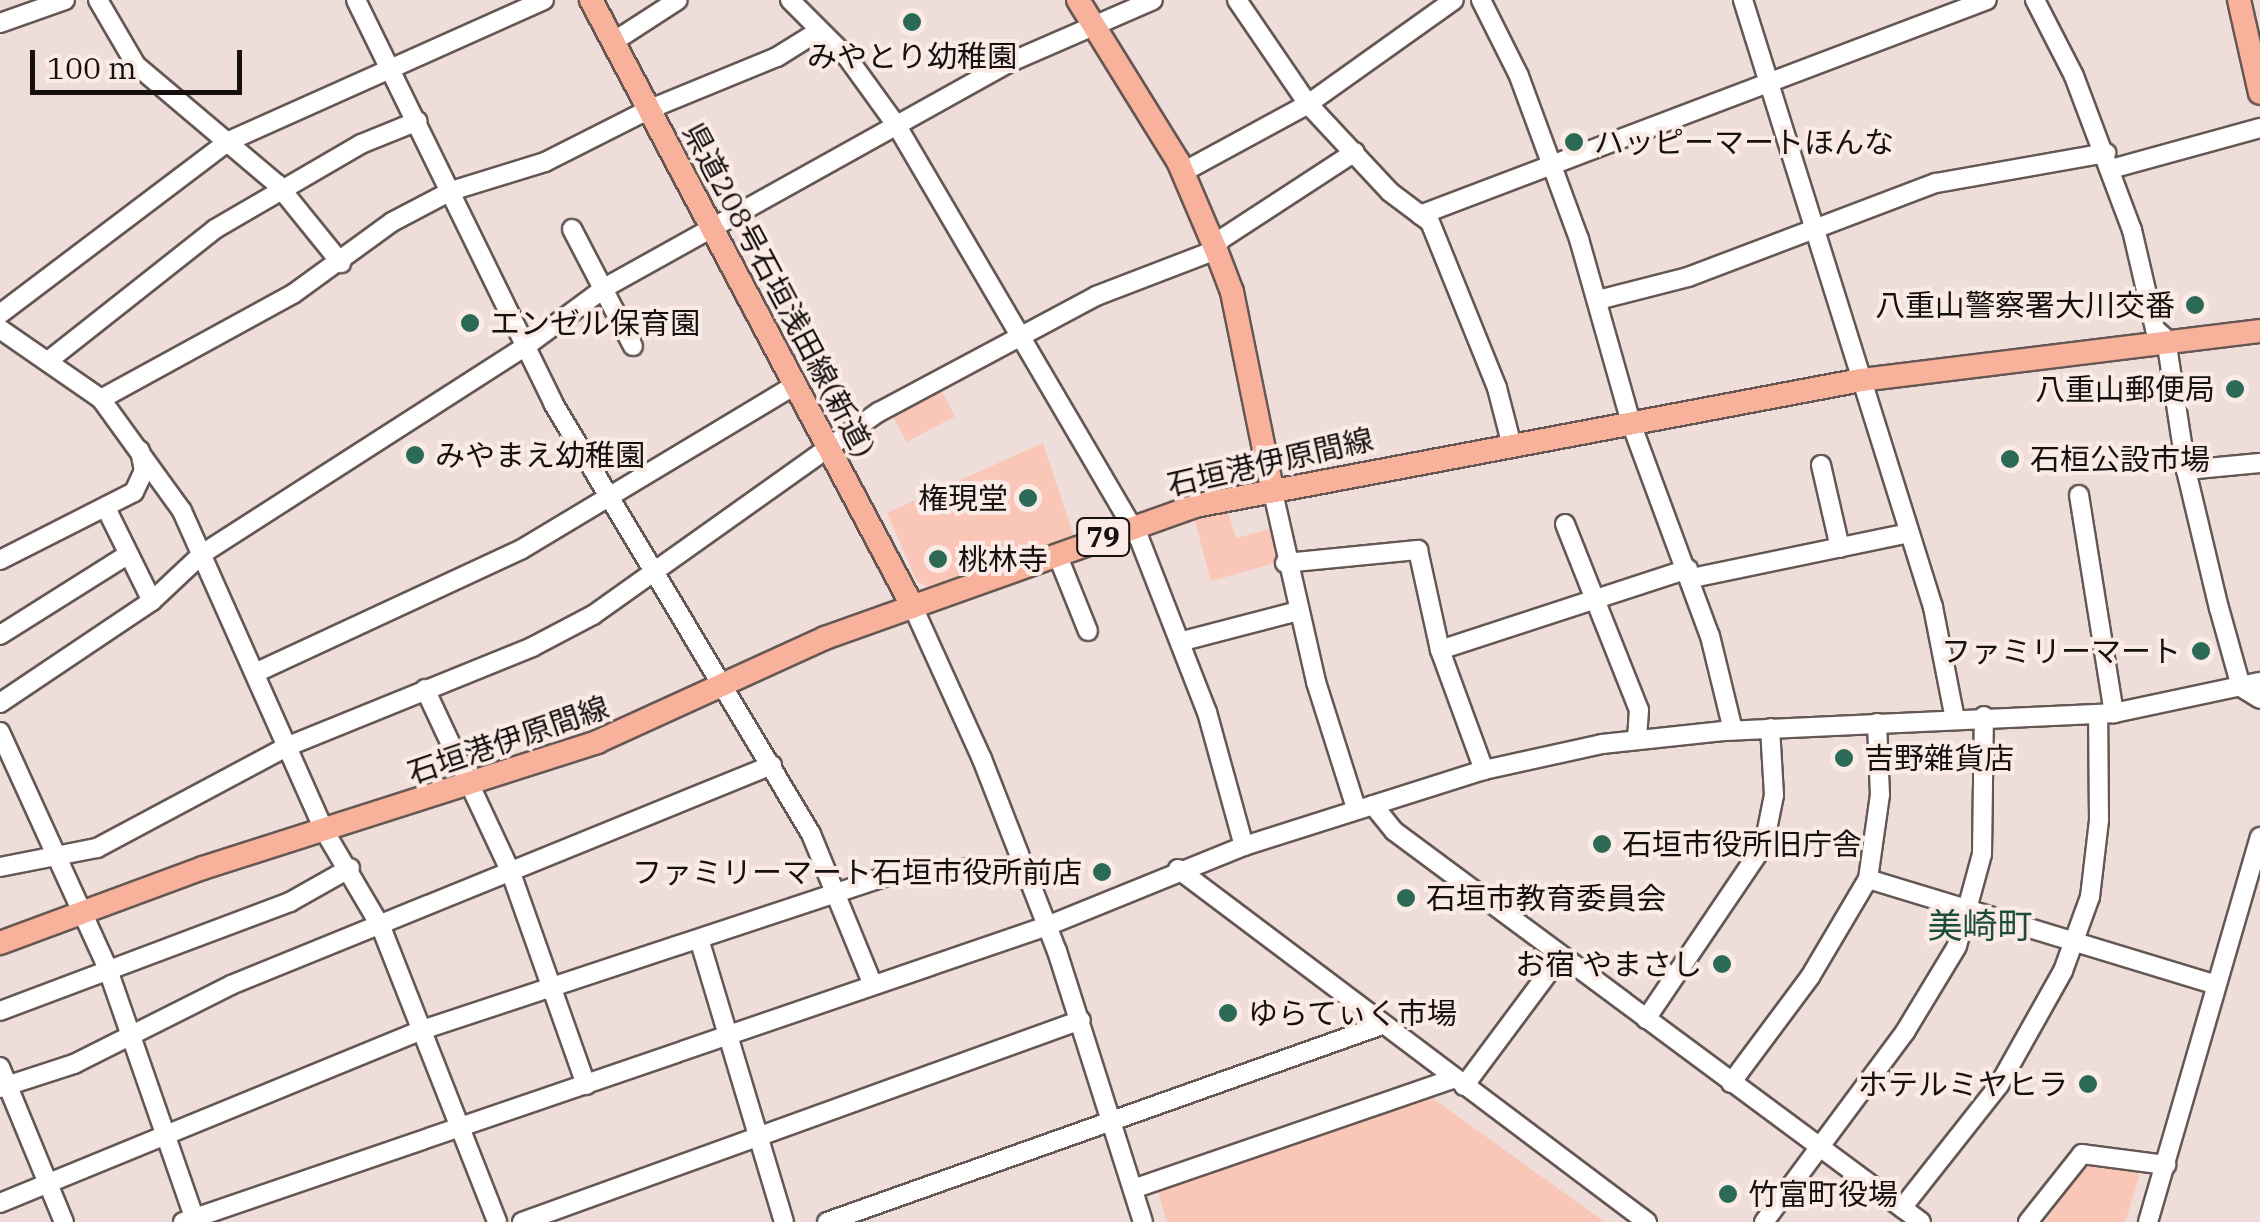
<!DOCTYPE html>
<html>
<head>
<meta charset="utf-8">
<style>
	body { margin:0 }
	#map { position:relative; width:2260px; height:1222px; overflow:hidden; background:#eeddd9; font-family:"IBM Plex Serif","Noto Sans JP",serif }
	div>[style] { position:absolute }
	.green>* { inset:0; background:#fac6b7; transform-origin:0 0 }
	.roads { filter:drop-shadow(2px 0 #655753) drop-shadow(-2px 0 #655753) drop-shadow(0 2px #655753) drop-shadow(0 -2px #655753) }
	.minor>* { height:18px; margin:-9px; padding:0 9px; transform-origin:9px; border-radius:9px; background:#fff }
	.major>* { height:22px; margin:-11px; padding:0 11px; transform-origin:11px; border-radius:11px; background:#f8b19b }
	.dots>* { width:28px; height:28px; translate:-50% -50%; box-sizing:border-box; border:5px solid #fbebe6; border-radius:50% }
	span { translate:-50% -50%; white-space:nowrap; text-align:center; line-height:1.15; -webkit-text-stroke:8px #fbebe6; paint-order:stroke }
	.shield-label span { padding:2px 8px; background:#fbebe6; border:2px solid; border-radius:8px; -webkit-text-stroke-width:0 }
	.shield-label { font-size:28px; color:#16110f; font-weight:700 }
	.poi-label { font-size:30px; color:#16110f }
	.left { translate:0 -50%; text-align:left }
	.right { translate:-100% -50%; text-align:right }
	.street-label { font-size:30px; color:#16110f }
	.quarter-label { font-size:35px; color:#1b4c3c }
	.scale { position:absolute; left:30px; top:50px; width:212px; height:45px; box-sizing:border-box; border:5px solid #16110f; border-top:0; padding-left:12px; font-size:30px; line-height:35px; white-space:nowrap; color:#16110f; -webkit-text-stroke:8px #fbebe6; paint-order:stroke }
</style>
</head>
<body>
<div id="map">
	<div class="green">
		<i style="left:940px;top:388px;width:32px;height:55px;rotate:62deg"></i>
		<i style="clip-path:polygon(1043px 443px,1074px 537px,931px 589px,917px 581px,887px 513px)"></i>
		<i style="clip-path:polygon(1227px 509px,1236px 538px,1270px 529px,1278px 562px,1211px 581px,1194px 518px)"></i>
		<i style="clip-path:polygon(1428px 1095px,1605px 1222px,1167px 1222px,1158px 1191px)"></i>
		<i style="clip-path:polygon(2091px 1160px,2140px 1174px,2125px 1222px,2045px 1222px)"></i>
	</div>
	<div class="roads">
		<div class="minor">
			<i style="left:98px;top:0;width:75px;rotate:59.7deg"></i>
			<i style="left:136px;top:65px;width:185px;rotate:40.2deg"></i>
			<i style="left:277px;top:184px;width:102px;rotate:51deg"></i>
			<i style="left:356px;top:0;width:449px;rotate:63.9deg"></i>
			<i style="left:553px;top:403px;width:502px;rotate:59.09deg"></i>
			<i style="left:811px;top:834px;width:163px;rotate:67.7deg"></i>
			<i style="left:790px;top:0;width:81px;rotate:45deg"></i>
			<i style="left:847px;top:57px;width:85px;rotate:54.1deg"></i>
			<i style="left:897px;top:126px;width:478px;rotate:59.6deg"></i>
			<i style="left:1139px;top:538px;width:187px;rotate:68.7deg"></i>
			<i style="left:1207px;top:712px;width:139px;rotate:74.6deg"></i>
			<i style="left:1237px;top:0;width:126px;rotate:55.7deg"></i>
			<i style="left:1308px;top:104px;width:120px;rotate:47deg"></i>
			<i style="left:1390px;top:192px;width:50px;rotate:36.9deg"></i>
			<i style="left:1430px;top:222px;width:179px;rotate:68deg"></i>
			<i style="left:1497px;top:388px;width:60px;rotate:75.5deg"></i>
			<i style="left:1481px;top:0;width:85px;rotate:63.4deg"></i>
			<i style="left:1519px;top:76px;width:174px;rotate:69.8deg"></i>
			<i style="left:1579px;top:239px;width:191px;rotate:74.2deg"></i>
			<i style="left:1631px;top:423px;width:227px;rotate:69.7deg"></i>
			<i style="left:1710px;top:636px;width:97px;rotate:76.3deg"></i>
			<i style="left:1743px;top:0;width:636px;rotate:72.62deg"></i>
			<i style="left:1933px;top:607px;width:114px;rotate:78.9deg"></i>
			<i style="left:2035px;top:0;width:85px;rotate:62.8deg"></i>
			<i style="left:2074px;top:76px;width:165px;rotate:69.4deg"></i>
			<i style="left:2132px;top:230px;width:102px;rotate:76.9deg"></i>
			<i style="left:2155px;top:329px;width:15px;rotate:42deg"></i>
			<i style="left:2166px;top:339px;width:133px;rotate:81.3deg"></i>
			<i style="left:2186px;top:470px;width:142px;rotate:76.6deg"></i>
			<i style="left:2219px;top:608px;width:82px;rotate:74.4deg"></i>
			<i style="left:2241px;top:687px;width:22px;rotate:32deg"></i>
			<i style="left:0;top:23px;width:69px;rotate:-19.5deg"></i>
			<i style="left:613px;top:42px;width:77px;rotate:-32.9deg"></i>
			<i style="left:2111px;top:169px;width:155px;rotate:-15.4deg"></i>
			<i style="left:1183px;top:172px;width:142px;rotate:-28.5deg"></i>
			<i style="left:1308px;top:104px;width:179px;rotate:-35.5deg"></i>
			<i style="left:1420px;top:215px;width:606px;rotate:-20.77deg"></i>
			<i style="left:572px;top:229px;width:132px;rotate:62.5deg"></i>
			<i style="left:1598px;top:300px;width:93px;rotate:-14.3deg"></i>
			<i style="left:1688px;top:277px;width:265px;rotate:-20.8deg"></i>
			<i style="left:1936px;top:183px;width:173px;rotate:-10deg"></i>
			<i style="left:0;top:314px;width:287px;rotate:-37.1deg"></i>
			<i style="left:229px;top:141px;width:345px;rotate:-24.1deg"></i>
			<i style="left:0;top:329px;width:123px;rotate:34.7deg"></i>
			<i style="left:101px;top:399px;width:138px;rotate:54.1deg"></i>
			<i style="left:182px;top:511px;width:351px;rotate:66deg"></i>
			<i style="left:325px;top:832px;width:110px;rotate:59.5deg"></i>
			<i style="left:381px;top:927px;width:317px;rotate:68.5deg"></i>
			<i style="left:48px;top:361px;width:213px;rotate:-38.3deg"></i>
			<i style="left:215px;top:229px;width:169px;rotate:-30.2deg"></i>
			<i style="left:361px;top:144px;width:61px;rotate:-22deg"></i>
			<i style="left:101px;top:399px;width:219px;rotate:-28.7deg"></i>
			<i style="left:293px;top:294px;width:122px;rotate:-36deg"></i>
			<i style="left:392px;top:222px;width:67px;rotate:-27.7deg"></i>
			<i style="left:451px;top:191px;width:98px;rotate:-17.1deg"></i>
			<i style="left:545px;top:162px;width:118px;rotate:-26.8deg"></i>
			<i style="left:650px;top:109px;width:137px;rotate:-22.3deg"></i>
			<i style="left:777px;top:57px;width:47px;rotate:-32deg"></i>
			<i style="left:1821px;top:465px;width:85px;rotate:77.1deg"></i>
			<i style="left:2186px;top:470px;width:74px;rotate:-5.4deg"></i>
			<i style="left:1272px;top:488px;width:199px;rotate:77.2deg"></i>
			<i style="left:1316px;top:682px;width:132px;rotate:72.4deg"></i>
			<i style="left:2079px;top:495px;width:221px;rotate:80.9deg"></i>
			<i style="left:106px;top:508px;width:104px;rotate:63.7deg"></i>
			<i style="left:1565px;top:524px;width:200px;rotate:68.3deg"></i>
			<i style="left:1639px;top:710px;width:29px;rotate:94deg"></i>
			<i style="left:1057px;top:554px;width:83px;rotate:68.1deg"></i>
			<i style="left:0;top:560px;width:150px;rotate:-26.9deg"></i>
			<i style="left:134px;top:492px;width:23px;rotate:-65deg"></i>
			<i style="left:144px;top:471px;width:21px;rotate:-101deg"></i>
			<i style="left:1285px;top:563px;width:134px;rotate:-5.6deg"></i>
			<i style="left:1418px;top:550px;width:102px;rotate:77.6deg"></i>
			<i style="left:1440px;top:650px;width:128px;rotate:69.9deg"></i>
			<i style="left:1692px;top:578px;width:217px;rotate:-11.7deg"></i>
			<i style="left:913px;top:607px;width:167px;rotate:65.6deg"></i>
			<i style="left:982px;top:759px;width:206px;rotate:68.7deg"></i>
			<i style="left:1057px;top:951px;width:284px;rotate:72.4deg"></i>
			<i style="left:0;top:635px;width:150px;rotate:-32.2deg"></i>
			<i style="left:1183px;top:641px;width:119px;rotate:-14.6deg"></i>
			<i style="left:1440px;top:650px;width:261px;rotate:-18.1deg"></i>
			<i style="left:255px;top:673px;width:294px;rotate:-24.9deg"></i>
			<i style="left:522px;top:549px;width:318px;rotate:-31deg"></i>
			<i style="left:425px;top:689px;width:203px;rotate:64.9deg"></i>
			<i style="left:511px;top:873px;width:225px;rotate:70.5deg"></i>
			<i style="left:0;top:703px;width:183px;rotate:-33.9deg"></i>
			<i style="left:152px;top:601px;width:69px;rotate:-43.2deg"></i>
			<i style="left:202px;top:554px;width:384px;rotate:-32.7deg"></i>
			<i style="left:525px;top:347px;width:101px;rotate:-36.5deg"></i>
			<i style="left:606px;top:287px;width:458px;rotate:-29.1deg"></i>
			<i style="left:1006px;top:64px;width:160px;rotate:-23.5deg"></i>
			<i style="left:0;top:732px;width:258px;rotate:65.5deg"></i>
			<i style="left:107px;top:967px;width:270px;rotate:70.8deg"></i>
			<i style="left:1373px;top:805px;width:33px;rotate:51deg"></i>
			<i style="left:1394px;top:831px;width:656px;rotate:36.57deg"></i>
			<i style="left:0;top:867px;width:99px;rotate:-11.1deg"></i>
			<i style="left:97px;top:848px;width:214px;rotate:-28.1deg"></i>
			<i style="left:286px;top:747px;width:266px;rotate:-22.1deg"></i>
			<i style="left:532px;top:647px;width:69px;rotate:-27.7deg"></i>
			<i style="left:593px;top:615px;width:351px;rotate:-35.4deg"></i>
			<i style="left:879px;top:412px;width:246px;rotate:-28.1deg"></i>
			<i style="left:1096px;top:296px;width:129px;rotate:-21deg"></i>
			<i style="left:1216px;top:250px;width:11px;rotate:-68deg"></i>
			<i style="left:1220px;top:240px;width:161px;rotate:-33.1deg"></i>
			<i style="left:1178px;top:869px;width:587px;rotate:36.97deg"></i>
			<i style="left:1868px;top:879px;width:364px;rotate:16.9deg"></i>
			<i style="left:700px;top:942px;width:292px;rotate:73.3deg"></i>
			<i style="left:0;top:1011px;width:310px;rotate:-20.6deg"></i>
			<i style="left:290px;top:902px;width:69px;rotate:-29.5deg"></i>
			<i style="left:1646px;top:1019px;width:210px;rotate:-55.9deg"></i>
			<i style="left:1764px;top:845px;width:51px;rotate:-78.7deg"></i>
			<i style="left:1774px;top:795px;width:67px;rotate:-93.4deg"></i>
			<i style="left:0;top:1067px;width:168px;rotate:67.6deg"></i>
			<i style="left:1731px;top:1083px;width:132px;rotate:-53.3deg"></i>
			<i style="left:1810px;top:977px;width:114px;rotate:-59.4deg"></i>
			<i style="left:1868px;top:879px;width:85px;rotate:-81.9deg"></i>
			<i style="left:1880px;top:795px;width:72px;rotate:-92.4deg"></i>
			<i style="left:1464px;top:1086px;width:161px;rotate:-53.3deg"></i>
			<i style="left:0;top:1088px;width:78px;rotate:-18deg"></i>
			<i style="left:74px;top:1064px;width:176px;rotate:-26.7deg"></i>
			<i style="left:231px;top:985px;width:584px;rotate:-22.13deg"></i>
			<i style="left:1133px;top:1189px;width:341px;rotate:-19deg"></i>
			<i style="left:0;top:1203px;width:459px;rotate:-22.3deg"></i>
			<i style="left:425px;top:1029px;width:499px;rotate:-18.3deg"></i>
			<i style="left:899px;top:872px;width:124px;rotate:-2.8deg"></i>
			<i style="left:1902px;top:1208px;width:157px;rotate:-51.7deg"></i>
			<i style="left:1999px;top:1085px;width:131px;rotate:-60.7deg"></i>
			<i style="left:2063px;top:971px;width:79px;rotate:-70deg"></i>
			<i style="left:2090px;top:897px;width:78px;rotate:-83.3deg"></i>
			<i style="left:2099px;top:820px;width:106px;rotate:-90.5deg"></i>
			<i style="left:183px;top:1222px;width:913px;rotate:-18.91deg"></i>
			<i style="left:1047px;top:926px;width:213px;rotate:-22.1deg"></i>
			<i style="left:1244px;top:846px;width:252px;rotate:-17.6deg"></i>
			<i style="left:1484px;top:770px;width:121px;rotate:-12.4deg"></i>
			<i style="left:1602px;top:744px;width:122px;rotate:-6.1deg"></i>
			<i style="left:1723px;top:731px;width:391px;rotate:-2.6deg"></i>
			<i style="left:2114px;top:713px;width:149px;rotate:-12deg"></i>
			<i style="left:522px;top:1222px;width:594px;rotate:-19.87deg"></i>
			<i style="left:827px;top:1222px;width:589px;rotate:-19.54deg"></i>
			<i style="left:1764px;top:1222px;width:237px;rotate:-53.4deg"></i>
			<i style="left:1905px;top:1032px;width:100px;rotate:-58.8deg"></i>
			<i style="left:1957px;top:946px;width:95px;rotate:-74.8deg"></i>
			<i style="left:1982px;top:854px;width:138px;rotate:-89.2deg"></i>
			<i style="left:2028px;top:1222px;width:87px;rotate:-51.5deg"></i>
			<i style="left:2082px;top:1154px;width:85px;rotate:7.5deg"></i>
			<i style="left:2148px;top:1222px;width:401px;rotate:-73.8deg"></i>
		</div>
		<div class="major">
			<i style="left:591px;top:0;width:687px;rotate:62.06deg"></i>
			<i style="left:1078px;top:0;width:190px;rotate:58.2deg"></i>
			<i style="left:1178px;top:161px;width:97px;rotate:66.9deg"></i>
			<i style="left:1216px;top:250px;width:45px;rotate:69.1deg"></i>
			<i style="left:1232px;top:292px;width:200px;rotate:78.5deg"></i>
			<i style="left:2239px;top:0;width:95px;rotate:77.3deg"></i>
			<i style="left:0;top:943px;width:216px;rotate:-20.3deg"></i>
			<i style="left:203px;top:868px;width:414px;rotate:-17.7deg"></i>
			<i style="left:597px;top:742px;width:251px;rotate:-24.5deg"></i>
			<i style="left:825px;top:638px;width:393px;rotate:-19.6deg"></i>
			<i style="left:1195px;top:506px;width:678px;rotate:-10.71deg"></i>
			<i style="left:1861px;top:380px;width:402px;rotate:-7deg"></i>
		</div>
	</div>
	<div class="dots">
		<i style="left:912px;top:22px;background:#2d6a55"></i>
		<i style="left:1574px;top:142px;background:#2d6a55"></i>
		<i style="left:2195px;top:305px;background:#2d6a55"></i>
		<i style="left:470px;top:323px;background:#2d6a55"></i>
		<i style="left:2235px;top:389px;background:#2d6a55"></i>
		<i style="left:415px;top:455px;background:#2d6a55"></i>
		<i style="left:2010px;top:459px;background:#2d6a55"></i>
		<i style="left:1028px;top:498px;background:#2d6a55"></i>
		<i style="left:938px;top:559px;background:#2d6a55"></i>
		<i style="left:2201px;top:651px;background:#2d6a55"></i>
		<i style="left:1844px;top:758px;background:#2d6a55"></i>
		<i style="left:1602px;top:844px;background:#2d6a55"></i>
		<i style="left:1102px;top:872px;background:#2d6a55"></i>
		<i style="left:1406px;top:898px;background:#2d6a55"></i>
		<i style="left:1722px;top:964px;background:#2d6a55"></i>
		<i style="left:1228px;top:1013px;background:#2d6a55"></i>
		<i style="left:2088px;top:1084px;background:#2d6a55"></i>
		<i style="left:1728px;top:1194px;background:#2d6a55"></i>
	</div>
	<div class="shield-label">
		<span style="left:1103px;top:537px">79</span>
	</div>
	<div class="poi-label">
		<span style="left:912px;top:56px">みやとり幼稚園</span>
		<span class="left" style="left:1594px;top:142px">ハッピーマートほんな</span>
		<span class="right" style="left:2175px;top:305px">八重山警察署大川交番</span>
		<span class="left" style="left:490px;top:323px">エンゼル保育園</span>
		<span class="right" style="left:2215px;top:389px">八重山郵便局</span>
		<span class="left" style="left:435px;top:455px">みやまえ幼稚園</span>
		<span class="left" style="left:2030px;top:459px">石桓公設市場</span>
		<span class="right" style="left:1008px;top:498px">権現堂</span>
		<span class="left" style="left:958px;top:559px">桃林寺</span>
		<span class="right" style="left:2181px;top:651px">ファミリーマート</span>
		<span class="left" style="left:1864px;top:758px">吉野雜貨店</span>
		<span class="left" style="left:1622px;top:844px">石垣市役所旧庁舎</span>
		<span class="right" style="left:1082px;top:872px">ファミリーマート石垣市役所前店</span>
		<span class="left" style="left:1426px;top:898px">石垣市教育委員会</span>
		<span class="right" style="left:1702px;top:964px">お宿 やまさし</span>
		<span class="left" style="left:1248px;top:1013px">ゆらてぃく市場</span>
		<span class="right" style="left:2068px;top:1084px">ホテルミヤヒラ</span>
		<span class="left" style="left:1748px;top:1194px">竹富町役場</span>
	</div>
	<div class="street-label">
		<span style="left:779px;top:290px;rotate:62deg">県道208号石垣浅田線(新道)</span>
		<span style="left:1270px;top:462px;rotate:-13deg">石垣港伊原間線</span>
		<span style="left:508px;top:740px;rotate:-19deg">石垣港伊原間線</span>
	</div>
	<div class="quarter-label">
		<span style="left:1980px;top:925px">美崎町</span>
	</div>
	<div class="scale">100 m</div>
</div>
</body>
</html>
